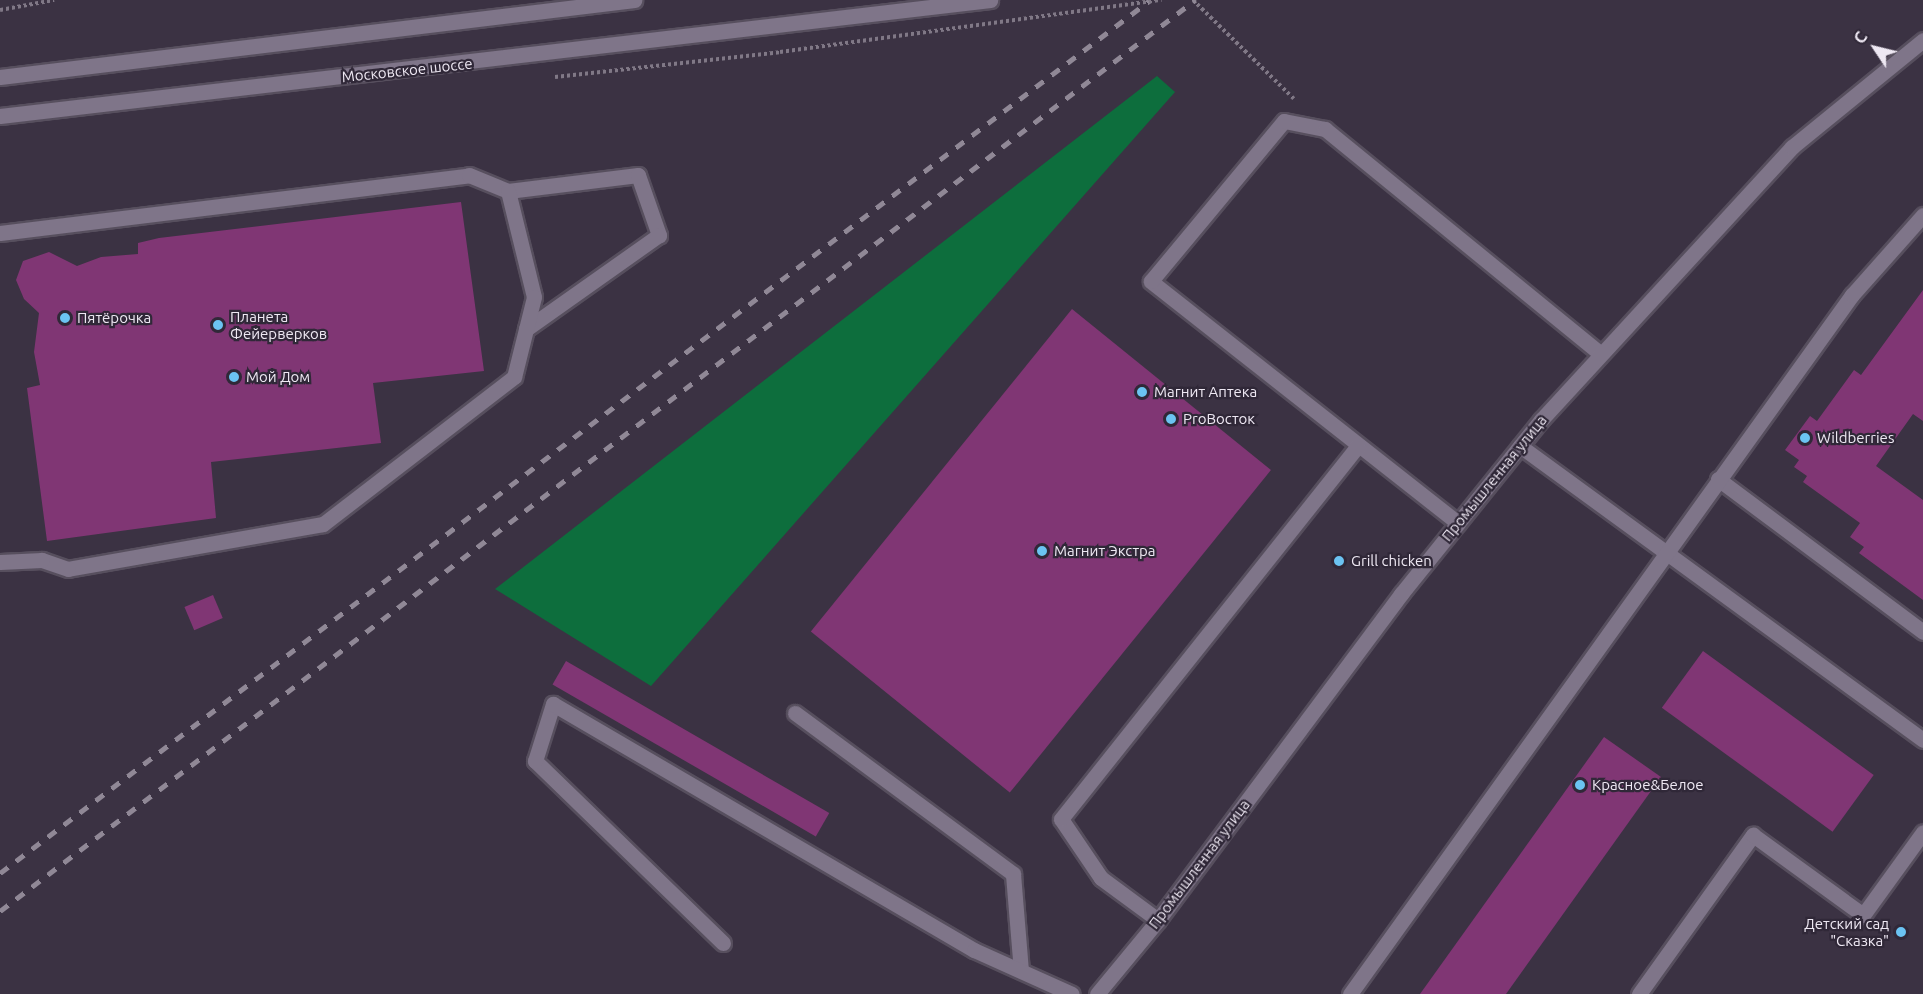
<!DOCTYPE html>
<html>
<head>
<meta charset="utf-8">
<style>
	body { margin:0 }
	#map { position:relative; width:1923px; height:994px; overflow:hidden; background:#3b3243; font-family:Ubuntu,sans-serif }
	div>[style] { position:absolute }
	.green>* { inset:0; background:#0d6e3d }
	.building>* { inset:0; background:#803674; transform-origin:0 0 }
	.path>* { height:4px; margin-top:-2px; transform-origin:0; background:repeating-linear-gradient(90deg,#807886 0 3px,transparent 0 6px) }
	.roads { filter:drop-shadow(2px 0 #574f5e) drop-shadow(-2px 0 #574f5e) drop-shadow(0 2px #574f5e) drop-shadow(0 -2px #574f5e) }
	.lane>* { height:15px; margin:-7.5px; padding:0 7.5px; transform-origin:7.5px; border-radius:7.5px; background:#7f7589 }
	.street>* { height:15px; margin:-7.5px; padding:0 7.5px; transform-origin:7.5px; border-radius:7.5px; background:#7f7589 }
	.secondary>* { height:15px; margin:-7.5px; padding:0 7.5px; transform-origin:7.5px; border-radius:7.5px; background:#7f7589 }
	.rail>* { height:4.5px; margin-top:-2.25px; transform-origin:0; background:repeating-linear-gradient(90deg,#908896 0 10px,transparent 0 20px) }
	.path-bridge>* { height:4px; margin-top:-2px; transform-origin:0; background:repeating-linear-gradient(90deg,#807886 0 3px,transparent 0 6px) }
	.dots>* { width:16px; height:16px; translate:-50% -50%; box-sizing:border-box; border:3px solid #302838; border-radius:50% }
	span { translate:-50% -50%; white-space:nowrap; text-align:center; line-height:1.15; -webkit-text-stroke:4.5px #302838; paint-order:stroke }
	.street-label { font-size:15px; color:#eee8f3 }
	.poi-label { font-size:15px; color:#eee8f3 }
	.left { translate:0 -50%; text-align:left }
	.right { translate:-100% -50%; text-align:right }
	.north { position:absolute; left:1845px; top:18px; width:60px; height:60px; -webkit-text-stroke:4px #302838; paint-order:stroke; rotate:305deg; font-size:16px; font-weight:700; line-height:24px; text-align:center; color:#eee8f3 }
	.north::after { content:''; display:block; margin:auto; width:21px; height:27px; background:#eee8f3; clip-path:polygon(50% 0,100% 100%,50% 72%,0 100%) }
</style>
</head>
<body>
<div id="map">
	<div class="green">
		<i style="clip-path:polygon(1157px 76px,1175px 92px,651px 686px,495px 589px)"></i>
	</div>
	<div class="building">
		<i style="clip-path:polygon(461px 202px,484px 371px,373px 383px,381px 443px,211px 462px,216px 518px,47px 541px,27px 388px,40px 385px,34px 352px,39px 313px,24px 299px,16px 280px,23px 261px,49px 252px,77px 266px,101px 257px,138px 254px,138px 243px,159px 238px)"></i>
		<i style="clip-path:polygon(1923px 290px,1923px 421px,1913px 414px,1876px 466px,1923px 500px,1923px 600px,1859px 553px,1864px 547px,1850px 537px,1860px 523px,1803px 482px,1807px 476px,1794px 467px,1799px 460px,1785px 450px,1810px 416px,1817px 421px,1854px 370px,1861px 375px)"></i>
		<i style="left:1072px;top:309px;width:256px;height:415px;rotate:39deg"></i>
		<i style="left:213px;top:595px;width:25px;height:31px;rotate:67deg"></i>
		<i style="left:1703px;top:651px;width:211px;height:70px;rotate:36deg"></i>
		<i style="left:566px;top:661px;width:304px;height:27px;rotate:30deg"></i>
		<i style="clip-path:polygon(1604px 737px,1661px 777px,1506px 994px,1420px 994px)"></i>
	</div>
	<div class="path">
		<i style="left:1193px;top:0;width:141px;rotate:44.4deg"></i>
		<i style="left:0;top:10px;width:55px;rotate:-10.5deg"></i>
		<i style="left:555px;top:77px;width:226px;rotate:-6.3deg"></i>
	</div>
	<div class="roads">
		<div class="lane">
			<i style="left:508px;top:191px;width:131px;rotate:-7deg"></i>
			<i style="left:638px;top:175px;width:64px;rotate:70.7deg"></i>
			<i style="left:659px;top:235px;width:163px;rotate:144.7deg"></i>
			<i style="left:0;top:233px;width:473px;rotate:-7deg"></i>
			<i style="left:469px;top:175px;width:42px;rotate:22.3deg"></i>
			<i style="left:508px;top:191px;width:109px;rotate:76.2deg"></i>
			<i style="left:534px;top:297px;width:82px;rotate:104deg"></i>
			<i style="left:514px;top:377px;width:241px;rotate:142.4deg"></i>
			<i style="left:323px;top:524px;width:259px;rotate:170deg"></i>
			<i style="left:68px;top:569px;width:28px;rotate:-161deg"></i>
			<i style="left:42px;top:560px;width:42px;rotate:177.3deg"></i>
			<i style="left:1520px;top:446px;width:499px;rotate:36.1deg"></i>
			<i style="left:1718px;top:479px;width:256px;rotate:36.7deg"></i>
			<i style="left:1458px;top:523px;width:391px;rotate:-141.8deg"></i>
			<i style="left:1151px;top:281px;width:208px;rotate:-50.3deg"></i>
			<i style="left:1284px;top:121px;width:42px;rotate:11deg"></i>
			<i style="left:1325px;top:129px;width:355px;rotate:39.2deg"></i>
			<i style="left:795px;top:713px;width:271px;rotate:36.4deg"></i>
			<i style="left:1013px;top:874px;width:97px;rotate:85.3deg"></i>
			<i style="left:1158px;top:920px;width:71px;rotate:-143.6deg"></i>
			<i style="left:1101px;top:878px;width:71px;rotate:-124.1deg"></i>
			<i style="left:1061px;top:819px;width:477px;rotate:-51.5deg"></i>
			<i style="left:723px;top:943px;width:262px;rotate:-135.9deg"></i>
			<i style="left:535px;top:761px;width:60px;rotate:-72.5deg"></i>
			<i style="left:553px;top:704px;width:488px;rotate:30.3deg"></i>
			<i style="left:974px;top:950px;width:107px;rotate:24.2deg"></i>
			<i style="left:1350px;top:994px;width:861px;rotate:-54.32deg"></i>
			<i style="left:1852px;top:295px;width:107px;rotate:-48.4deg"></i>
			<i style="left:1639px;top:994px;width:196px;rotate:-54.4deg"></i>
			<i style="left:1753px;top:835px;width:136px;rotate:36deg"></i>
			<i style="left:1863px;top:915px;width:102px;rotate:-54.1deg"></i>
		</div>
		<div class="street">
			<i style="left:1097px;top:994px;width:96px;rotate:-50.5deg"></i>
			<i style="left:1158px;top:920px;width:407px;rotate:-53.3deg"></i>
			<i style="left:1401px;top:594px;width:223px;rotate:-51.2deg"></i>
			<i style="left:1541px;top:420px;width:371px;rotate:-47.4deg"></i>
			<i style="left:1792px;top:147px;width:169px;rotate:-39.2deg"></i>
		</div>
		<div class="secondary">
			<i style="left:0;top:77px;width:639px;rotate:-6.92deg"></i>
			<i style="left:0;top:116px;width:997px;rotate:-6.68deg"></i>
		</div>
	</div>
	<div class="rail">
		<i style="left:0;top:873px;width:1444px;rotate:-37.2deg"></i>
		<i style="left:0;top:911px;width:1503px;rotate:-37.32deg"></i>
	</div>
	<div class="path-bridge">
		<i style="left:780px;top:52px;width:385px;rotate:-7.8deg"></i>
	</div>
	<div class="dots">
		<i style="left:65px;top:318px;background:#6bc3f2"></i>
		<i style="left:218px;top:325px;background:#6bc3f2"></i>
		<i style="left:234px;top:377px;background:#6bc3f2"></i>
		<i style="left:1142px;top:392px;background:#6bc3f2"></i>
		<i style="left:1171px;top:419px;background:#6bc3f2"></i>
		<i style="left:1805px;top:438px;background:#6bc3f2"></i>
		<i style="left:1042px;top:551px;background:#6bc3f2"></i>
		<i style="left:1339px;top:561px;background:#6bc3f2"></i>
		<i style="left:1580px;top:785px;background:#6bc3f2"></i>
		<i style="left:1901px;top:932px;background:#6bc3f2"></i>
	</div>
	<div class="street-label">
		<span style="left:407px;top:70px;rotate:-6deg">Московское шоссе</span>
		<span style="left:1494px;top:478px;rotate:-51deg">Промышленная улица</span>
		<span style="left:1199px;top:864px;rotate:-53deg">Промышленная улица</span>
	</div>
	<div class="poi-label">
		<span class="left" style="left:230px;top:325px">Планета<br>Фейерверков</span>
		<span class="left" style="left:77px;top:318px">Пятёрочка</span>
		<span class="left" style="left:246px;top:377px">Мой Дом</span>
		<span class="left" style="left:1154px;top:392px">Магнит Аптека</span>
		<span class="left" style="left:1183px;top:419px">ProВосток</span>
		<span class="left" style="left:1817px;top:438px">Wildberries</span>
		<span class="left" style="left:1054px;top:551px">Магнит Экстра</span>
		<span class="left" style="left:1351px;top:561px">Grill chicken</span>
		<span class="left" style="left:1592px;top:785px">Красное&amp;Белое</span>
		<span class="right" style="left:1889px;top:932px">Детский сад<br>"Сказка"</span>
	</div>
	<div class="north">С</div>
</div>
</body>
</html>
